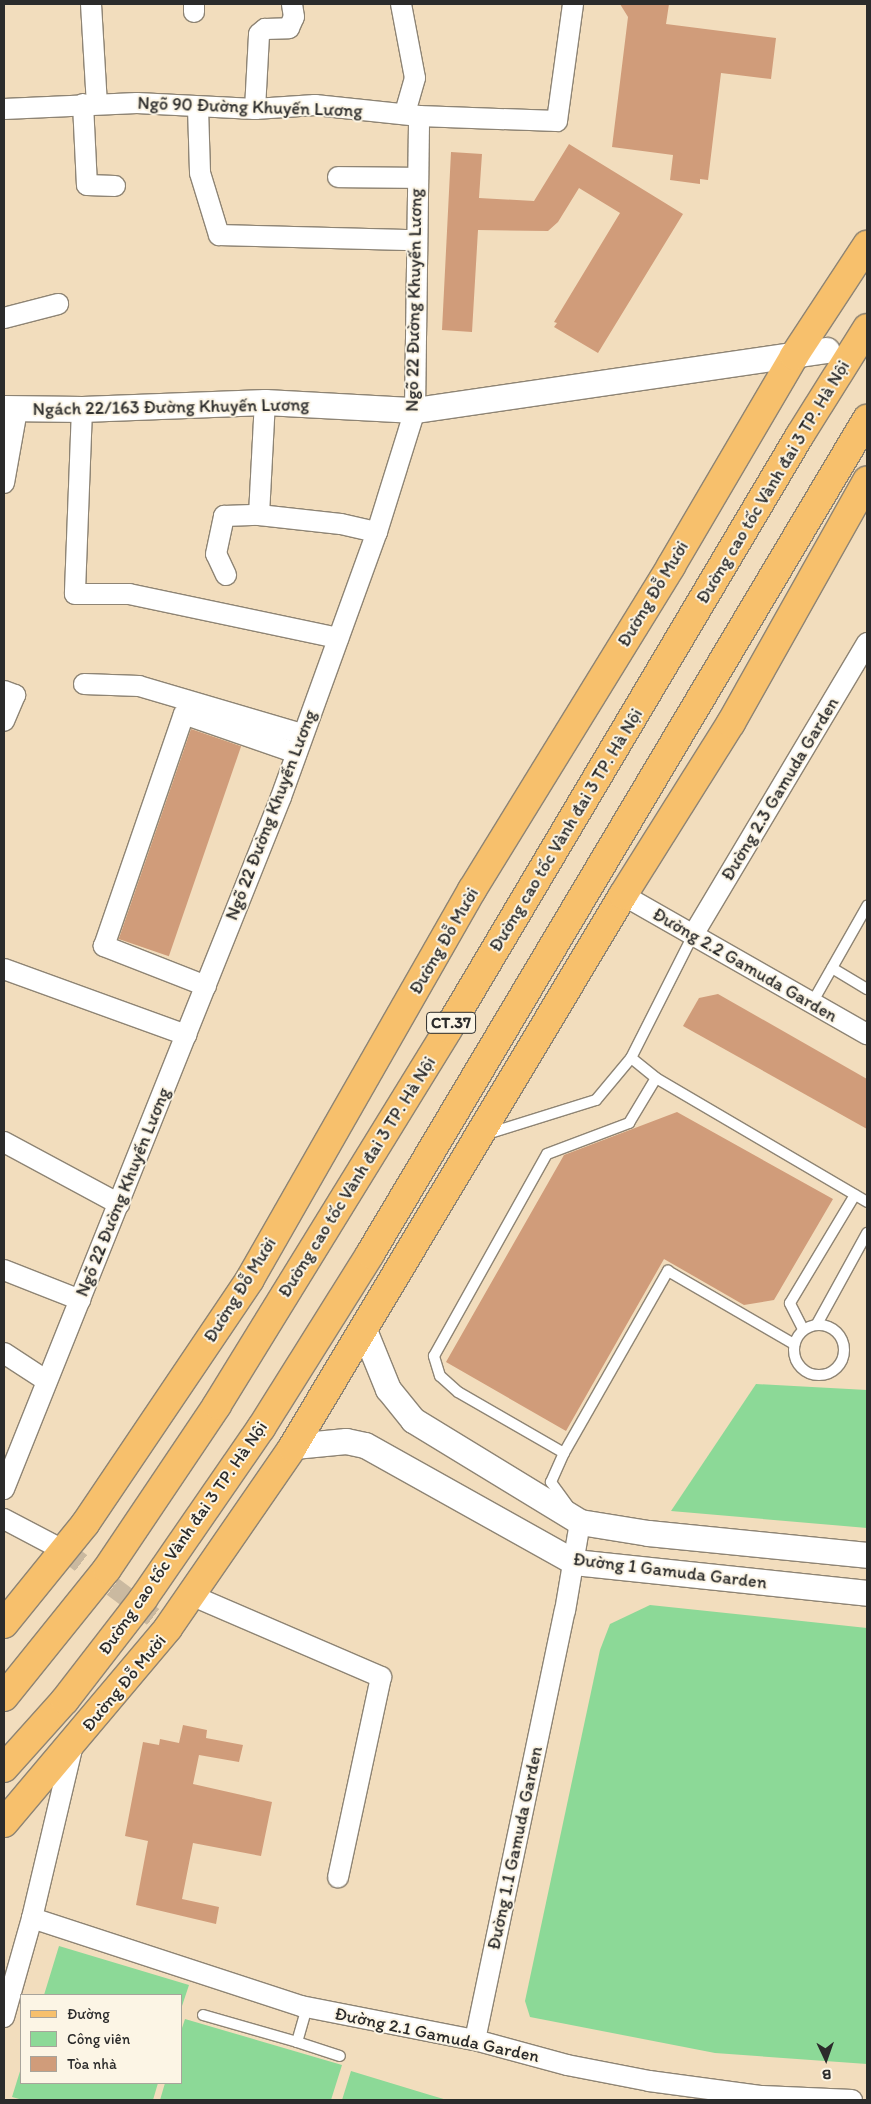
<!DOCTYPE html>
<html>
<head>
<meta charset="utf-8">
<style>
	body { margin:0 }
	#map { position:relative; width:871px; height:2104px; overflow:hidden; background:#f2ddbd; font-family:Itim,sans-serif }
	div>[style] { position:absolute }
	.green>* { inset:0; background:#8cd997 }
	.building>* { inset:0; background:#d09c7a; transform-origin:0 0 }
	.minor-tunnel>* { height:20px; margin-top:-10px; transform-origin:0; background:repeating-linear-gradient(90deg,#cab9a0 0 20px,transparent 0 30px) }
	.roads { filter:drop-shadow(1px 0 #8e8474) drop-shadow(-1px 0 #8e8474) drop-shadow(0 1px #8e8474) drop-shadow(0 -1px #8e8474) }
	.service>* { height:10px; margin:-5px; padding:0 5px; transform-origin:5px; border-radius:5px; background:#fff }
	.service>.ring { margin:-5px; padding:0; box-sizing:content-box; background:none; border:10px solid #fff; border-radius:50% }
	.minor>* { height:20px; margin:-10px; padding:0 10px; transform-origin:10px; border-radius:10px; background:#fff }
	.tertiary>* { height:25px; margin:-12.5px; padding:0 12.5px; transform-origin:12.5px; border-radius:12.5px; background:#fff }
	.primary>* { height:28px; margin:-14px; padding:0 14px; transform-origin:14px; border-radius:14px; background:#f7c06c }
	.motorway>* { height:28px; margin:-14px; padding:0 14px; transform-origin:14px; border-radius:14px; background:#f7c06c }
	span { translate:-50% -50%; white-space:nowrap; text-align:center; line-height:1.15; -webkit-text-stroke:4px #fcf5e5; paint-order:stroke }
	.shield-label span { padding:1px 4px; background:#fcf5e5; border:1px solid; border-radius:4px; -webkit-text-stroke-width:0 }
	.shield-label { font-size:16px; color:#2b2b2b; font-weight:700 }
	.street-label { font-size:18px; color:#2b2b2b }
	.frame { position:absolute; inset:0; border:5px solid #2b2b2b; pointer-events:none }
	.legend { position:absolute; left:20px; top:1994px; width:162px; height:90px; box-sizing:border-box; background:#fcf5e5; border:1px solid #a8a49b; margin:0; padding:6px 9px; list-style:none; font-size:15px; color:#2b2b2b }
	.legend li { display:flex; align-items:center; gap:10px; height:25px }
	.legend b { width:25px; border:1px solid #a8a49b }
	.north { position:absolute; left:801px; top:2034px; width:50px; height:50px; -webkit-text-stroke:4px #fcf5e5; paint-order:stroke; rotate:177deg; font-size:14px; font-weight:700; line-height:20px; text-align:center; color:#2b2b2b }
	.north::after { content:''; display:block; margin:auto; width:18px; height:22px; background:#2b2b2b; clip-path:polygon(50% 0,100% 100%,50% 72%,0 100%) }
</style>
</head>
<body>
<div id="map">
	<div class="green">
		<i style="clip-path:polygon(756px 1384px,867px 1390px,867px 1528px,671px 1511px)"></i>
		<i style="clip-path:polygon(650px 1605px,867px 1628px,867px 2064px,715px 2053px,530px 2017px,525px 2001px,600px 1650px,610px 1624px)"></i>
		<i style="clip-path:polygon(59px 1946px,189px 1985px,181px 2009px,181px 1995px,44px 1995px)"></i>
		<i style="clip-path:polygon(185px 2019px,342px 2065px,331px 2100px,160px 2100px,165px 2083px,181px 2083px,181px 2031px)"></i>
		<i style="clip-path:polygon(21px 2068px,21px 2083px,158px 2083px,153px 2100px,23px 2100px,12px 2097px)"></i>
		<i style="clip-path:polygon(351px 2071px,430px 2095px,447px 2100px,342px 2100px)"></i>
	</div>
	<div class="building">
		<i style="clip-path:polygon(620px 4px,669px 4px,666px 24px,776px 38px,771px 79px,721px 73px,708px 180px,700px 179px,700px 184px,670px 180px,673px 155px,612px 147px,628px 17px)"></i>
		<i style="clip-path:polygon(569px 144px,683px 214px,598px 353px,554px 327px,557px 323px,554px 322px,620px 213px,579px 188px,558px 222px,548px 231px,478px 230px,472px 332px,442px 330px,451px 152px,482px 154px,479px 198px,534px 201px)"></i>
		<i style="left:191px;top:729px;width:53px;height:222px;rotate:19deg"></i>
		<i style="clip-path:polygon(718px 994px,867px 1079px,867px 1129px,683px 1026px,699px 998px)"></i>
		<i style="clip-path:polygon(677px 1112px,833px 1199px,774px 1300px,744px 1305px,664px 1259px,566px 1431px,446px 1362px,564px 1155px)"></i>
		<i style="clip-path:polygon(183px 1725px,207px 1730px,206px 1738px,243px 1745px,239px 1762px,199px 1755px,193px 1784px,272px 1802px,261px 1856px,193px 1843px,182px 1899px,219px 1907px,216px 1924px,136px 1905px,148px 1841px,125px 1836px,143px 1742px,159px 1745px,160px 1739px,179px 1743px)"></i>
	</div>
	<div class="minor-tunnel">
		<i style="left:65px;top:1551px;width:129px;rotate:36.8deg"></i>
	</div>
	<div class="roads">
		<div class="service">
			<i style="left:832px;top:968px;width:41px;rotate:31deg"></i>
			<i style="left:812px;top:1003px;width:112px;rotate:-60.4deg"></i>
			<i style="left:656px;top:1078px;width:32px;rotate:-141deg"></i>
			<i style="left:631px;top:1058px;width:138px;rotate:-63.2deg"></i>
			<i style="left:487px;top:1134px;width:114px;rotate:-17.3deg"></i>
			<i style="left:596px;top:1100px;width:55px;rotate:-50.2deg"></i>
			<i style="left:817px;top:1324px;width:104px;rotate:-61.2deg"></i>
			<i class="ring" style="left:794px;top:1325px;width:40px;height:40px"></i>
			<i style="left:803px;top:1329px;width:29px;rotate:-117deg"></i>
			<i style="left:790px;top:1303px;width:126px;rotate:-59deg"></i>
			<i style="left:564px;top:1453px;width:122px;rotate:-150.1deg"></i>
			<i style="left:458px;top:1392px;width:24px;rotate:-138deg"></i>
			<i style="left:440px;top:1376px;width:21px;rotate:-107deg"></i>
			<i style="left:434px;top:1356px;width:231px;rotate:-60.8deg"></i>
			<i style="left:547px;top:1154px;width:88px;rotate:-20.7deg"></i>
			<i style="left:629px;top:1123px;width:52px;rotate:-59deg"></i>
			<i style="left:656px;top:1078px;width:245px;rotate:30.4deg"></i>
			<i style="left:569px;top:1507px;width:31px;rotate:-126deg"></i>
			<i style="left:551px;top:1482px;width:32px;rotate:-66deg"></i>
			<i style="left:564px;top:1453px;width:210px;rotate:-60.3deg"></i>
			<i style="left:668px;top:1271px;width:146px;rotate:30.1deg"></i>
			<i style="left:203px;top:2015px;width:98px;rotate:16deg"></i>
			<i style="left:297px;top:2042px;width:36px;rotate:-74deg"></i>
			<i style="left:297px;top:2042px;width:45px;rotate:18deg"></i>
		</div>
		<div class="minor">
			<i style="left:91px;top:4px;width:100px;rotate:86.6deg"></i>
			<i style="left:194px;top:4px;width:8px;rotate:90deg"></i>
			<i style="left:401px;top:4px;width:75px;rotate:79.3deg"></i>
			<i style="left:415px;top:78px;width:37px;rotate:106deg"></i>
			<i style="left:83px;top:104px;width:81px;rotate:87.2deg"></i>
			<i style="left:87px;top:185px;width:28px;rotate:2deg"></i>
			<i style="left:198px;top:108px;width:65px;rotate:88.2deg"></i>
			<i style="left:200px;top:173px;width:65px;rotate:73deg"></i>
			<i style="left:219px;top:235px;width:196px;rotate:1.5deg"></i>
			<i style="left:4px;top:109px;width:133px;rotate:-2.6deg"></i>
			<i style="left:137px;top:103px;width:118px;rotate:2.9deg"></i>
			<i style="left:255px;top:109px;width:60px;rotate:-3.8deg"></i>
			<i style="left:315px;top:105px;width:105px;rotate:6deg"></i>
			<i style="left:419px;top:116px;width:138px;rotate:2.1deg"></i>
			<i style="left:557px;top:121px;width:118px;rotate:-82.2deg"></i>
			<i style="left:255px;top:109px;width:75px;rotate:-86.9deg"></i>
			<i style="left:259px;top:34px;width:8px;rotate:-40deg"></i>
			<i style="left:265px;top:29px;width:24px;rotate:-2deg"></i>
			<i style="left:289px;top:28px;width:12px;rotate:-66deg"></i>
			<i style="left:294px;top:17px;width:13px;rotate:-99deg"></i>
			<i style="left:338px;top:177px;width:79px;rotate:0.7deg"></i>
			<i style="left:4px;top:318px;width:56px;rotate:-14.5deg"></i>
			<i style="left:82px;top:409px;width:185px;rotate:92.2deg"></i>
			<i style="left:75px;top:594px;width:54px"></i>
			<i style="left:129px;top:594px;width:214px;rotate:11.9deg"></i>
			<i style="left:4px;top:483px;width:74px;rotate:-79.9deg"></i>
			<i style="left:259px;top:515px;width:82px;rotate:6.3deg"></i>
			<i style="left:341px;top:524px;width:37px;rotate:13deg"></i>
			<i style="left:226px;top:575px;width:23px;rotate:-115deg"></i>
			<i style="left:216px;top:554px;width:39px;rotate:-78deg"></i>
			<i style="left:224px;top:516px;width:35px;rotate:-2deg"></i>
			<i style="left:259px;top:515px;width:113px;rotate:-87deg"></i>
			<i style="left:84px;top:684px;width:55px;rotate:2.1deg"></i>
			<i style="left:139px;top:686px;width:170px;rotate:16.4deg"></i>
			<i style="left:4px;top:691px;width:12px;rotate:20deg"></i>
			<i style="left:15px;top:695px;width:28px;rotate:113deg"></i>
			<i style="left:623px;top:895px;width:281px;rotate:29.7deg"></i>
			<i style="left:693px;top:935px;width:340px;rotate:-59.2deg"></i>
			<i style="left:4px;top:969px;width:194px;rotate:19.9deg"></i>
			<i style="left:206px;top:986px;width:110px;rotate:-158.6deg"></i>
			<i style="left:104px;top:946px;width:245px;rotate:-71deg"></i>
			<i style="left:184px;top:714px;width:119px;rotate:19.2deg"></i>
			<i style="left:4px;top:1142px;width:131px;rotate:28.3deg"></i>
			<i style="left:4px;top:1270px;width:82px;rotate:21.5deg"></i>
			<i style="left:4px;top:1353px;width:51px;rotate:33.1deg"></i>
			<i style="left:4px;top:1489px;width:745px;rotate:-68.18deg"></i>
			<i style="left:281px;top:797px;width:282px;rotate:-70.1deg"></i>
			<i style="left:377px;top:532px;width:128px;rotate:-72.7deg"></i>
			<i style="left:415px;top:410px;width:294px;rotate:-89.2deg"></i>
			<i style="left:4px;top:1519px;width:69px;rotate:27.7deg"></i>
			<i style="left:193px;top:1596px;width:205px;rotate:23.3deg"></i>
			<i style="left:381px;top:1677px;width:205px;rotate:102.1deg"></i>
			<i style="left:32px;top:1918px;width:283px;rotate:18.1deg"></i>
			<i style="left:301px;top:2006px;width:177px;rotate:11.1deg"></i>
			<i style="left:475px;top:2040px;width:95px;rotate:15.2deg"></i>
			<i style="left:567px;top:2065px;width:84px;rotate:11deg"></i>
			<i style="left:649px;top:2081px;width:114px;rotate:7.6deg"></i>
			<i style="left:762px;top:2096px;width:90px;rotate:2.5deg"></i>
			<i style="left:4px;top:2017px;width:103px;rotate:-74.2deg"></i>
			<i style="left:32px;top:1918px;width:179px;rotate:-76.7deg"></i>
			<i style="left:475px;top:2040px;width:438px;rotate:-78.2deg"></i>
			<i style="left:565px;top:1611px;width:90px;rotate:-80.4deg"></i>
		</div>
		<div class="tertiary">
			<i style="left:4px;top:408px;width:78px;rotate:0.7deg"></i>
			<i style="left:82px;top:409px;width:183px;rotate:-2.2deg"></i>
			<i style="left:265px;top:402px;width:150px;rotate:3.1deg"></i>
			<i style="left:415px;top:410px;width:416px;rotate:-8.3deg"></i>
			<i style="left:364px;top:1330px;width:64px;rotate:67.9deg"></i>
			<i style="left:388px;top:1389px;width:40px;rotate:51deg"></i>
			<i style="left:413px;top:1420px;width:196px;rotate:31.4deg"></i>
			<i style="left:580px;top:1522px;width:69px;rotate:9.2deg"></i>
			<i style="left:648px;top:1533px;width:220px;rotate:5.7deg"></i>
			<i style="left:294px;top:1446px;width:52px;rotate:-5.5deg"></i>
			<i style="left:346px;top:1441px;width:19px;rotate:12deg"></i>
			<i style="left:365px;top:1445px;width:240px;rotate:29.2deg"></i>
			<i style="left:574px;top:1562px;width:295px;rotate:6deg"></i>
		</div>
		<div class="primary">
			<i style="left:4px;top:1624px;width:129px;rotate:-51deg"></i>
			<i style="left:85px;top:1524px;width:295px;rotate:-56deg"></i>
			<i style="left:250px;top:1279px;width:448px;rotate:-60.3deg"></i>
			<i style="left:472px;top:890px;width:380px;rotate:-58.4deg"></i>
			<i style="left:671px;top:566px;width:243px;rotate:-59.6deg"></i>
			<i style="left:794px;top:356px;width:133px;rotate:-56.7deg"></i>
			<i style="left:4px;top:1823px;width:255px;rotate:-49.9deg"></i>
			<i style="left:168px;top:1628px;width:219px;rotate:-55.4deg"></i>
			<i style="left:292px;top:1448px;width:644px;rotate:-59.1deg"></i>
			<i style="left:623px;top:895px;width:203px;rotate:-57.9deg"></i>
			<i style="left:731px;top:723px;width:278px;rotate:-60.7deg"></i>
		</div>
		<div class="motorway">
			<i style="left:4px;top:1697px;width:164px;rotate:-51.2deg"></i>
			<i style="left:107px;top:1569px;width:197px;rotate:-56.1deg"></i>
			<i style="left:217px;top:1405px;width:441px;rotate:-58.4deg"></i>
			<i style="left:448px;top:1029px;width:690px;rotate:-59.35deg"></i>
			<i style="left:800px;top:435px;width:126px;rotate:-57.9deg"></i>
			<i style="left:4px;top:1768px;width:91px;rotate:-48.1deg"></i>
			<i style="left:65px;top:1700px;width:128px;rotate:-52.3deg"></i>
			<i style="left:143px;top:1599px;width:208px;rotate:-55.4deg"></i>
			<i style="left:261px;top:1428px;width:205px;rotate:-57.9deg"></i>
			<i style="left:370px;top:1254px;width:972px;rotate:-59.24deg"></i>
		</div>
	</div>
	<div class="shield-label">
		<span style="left:451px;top:1023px">CT.37</span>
	</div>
	<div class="street-label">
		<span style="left:250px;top:107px;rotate:2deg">Ngõ 90 Đường Khuyến Lương</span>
		<span style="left:414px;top:300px;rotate:-89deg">Ngõ 22 Đường Khuyến Lương</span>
		<span style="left:171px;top:407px;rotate:-1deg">Ngách 22/163 Đường Khuyến Lương</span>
		<span style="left:773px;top:482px;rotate:-59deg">Đường cao tốc Vành đai 3 TP. Hà Nội</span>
		<span style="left:653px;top:594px;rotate:-59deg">Đường Đỗ Mười</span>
		<span style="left:780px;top:789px;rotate:-59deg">Đường 2.3 Gamuda Garden</span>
		<span style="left:271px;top:815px;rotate:-69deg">Ngõ 22 Đường Khuyến Lương</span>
		<span style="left:566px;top:830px;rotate:-59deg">Đường cao tốc Vành đai 3 TP. Hà Nội</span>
		<span style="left:444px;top:941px;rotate:-60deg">Đường Đỗ Mười</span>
		<span style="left:745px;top:965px;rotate:30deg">Đường 2.2 Gamuda Garden</span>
		<span style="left:357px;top:1177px;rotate:-58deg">Đường cao tốc Vành đai 3 TP. Hà Nội</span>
		<span style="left:123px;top:1192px;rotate:-68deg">Ngõ 22 Đường Khuyến Lương</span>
		<span style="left:240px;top:1290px;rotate:-58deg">Đường Đỗ Mười</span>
		<span style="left:183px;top:1538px;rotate:-55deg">Đường cao tốc Vành đai 3 TP. Hà Nội</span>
		<span style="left:670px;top:1571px;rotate:7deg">Đường 1 Gamuda Garden</span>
		<span style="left:124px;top:1683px;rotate:-50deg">Đường Đỗ Mười</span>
		<span style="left:515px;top:1848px;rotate:-78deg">Đường 1.1 Gamuda Garden</span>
		<span style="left:437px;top:2035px;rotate:12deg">Đường 2.1 Gamuda Garden</span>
	</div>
	<div class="frame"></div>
	<ul class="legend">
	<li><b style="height:6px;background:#f7c06c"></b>Đường</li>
	<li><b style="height:14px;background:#8cd997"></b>Công viên</li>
	<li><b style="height:14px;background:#d09c7a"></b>Tòa nhà</li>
	</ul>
	<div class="north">B</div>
</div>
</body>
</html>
